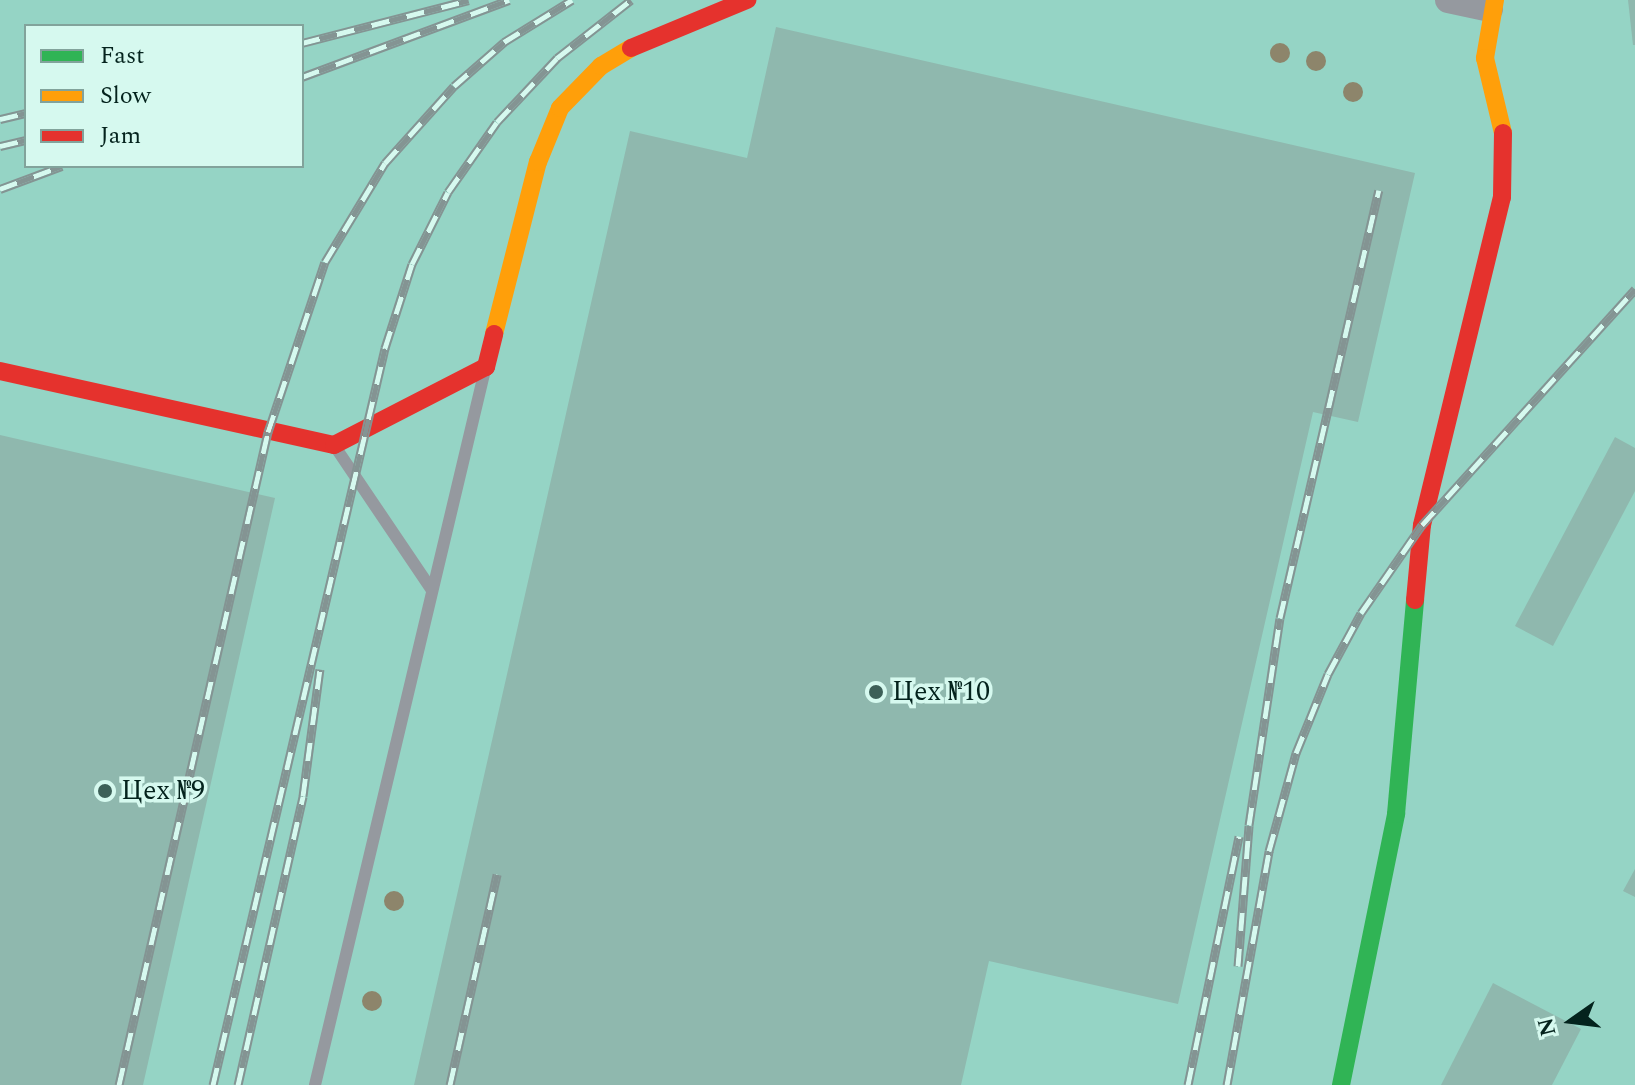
<!DOCTYPE html>
<html>
<head>
<meta charset="utf-8">
<style>
	body { margin:0 }
	#map { position:relative; width:1635px; height:1085px; overflow:hidden; background:#a8d0c6; font-family:Spectral,serif }
	div>[style] { position:absolute }
	.built>* { inset:0; background:#95d4c5 }
	.building>* { inset:0; background:#8fb8ae }
	.lane>* { height:12px; margin:-6px; padding:0 6px; transform-origin:6px; border-radius:6px; background:#95999f }
	.street>* { height:26px; margin:-13px; padding:0 13px; transform-origin:13px; border-radius:13px; background:#95999f }
	.fast>* { height:18px; margin:-9px; padding:0 9px; transform-origin:9px; border-radius:9px; background:#30b455 }
	.slow>* { height:18px; margin:-9px; padding:0 9px; transform-origin:9px; border-radius:9px; background:#ff9f0a }
	.jam>* { height:18px; margin:-9px; padding:0 9px; transform-origin:9px; border-radius:9px; background:#e5322d }
	.rail>* { height:9px; margin-top:-4.5px; transform-origin:0; background:repeating-linear-gradient(90deg,#d6f9ef 0 18px,#849493 0 36px); box-sizing:border-box; border-block:2px solid #849493 }
	.trees>* { width:20px; height:20px; margin:-10px; border-radius:50%; background:#8d856b }
	.dots>* { width:22px; height:22px; translate:-50% -50%; box-sizing:border-box; border:4px solid #d6f9ef; border-radius:50% }
	span { translate:-50% -50%; white-space:nowrap; text-align:center; line-height:1.15; -webkit-text-stroke:7px #d6f9ef; paint-order:stroke }
	.poi-label { font-size:28px; color:#04231d }
	.left { translate:0 -50%; text-align:left }
	.legend { position:absolute; left:24px; top:24px; width:280px; height:144px; box-sizing:border-box; background:#d6f9ef; border:2px solid #82a39b; margin:0; padding:10px 14px; list-style:none; font-size:24px; color:#04231d }
	.legend li { display:flex; align-items:center; gap:16px; height:40px }
	.legend b { width:40px; border:2px solid #82a39b }
	.north { position:absolute; left:1531px; top:981px; width:80px; height:80px; -webkit-text-stroke:6px #d6f9ef; paint-order:stroke; rotate:256deg; font-size:22px; font-weight:700; line-height:32px; text-align:center; color:#04231d }
	.north::after { content:''; display:block; margin:auto; width:28px; height:36px; background:#04231d; clip-path:polygon(50% 0,100% 100%,50% 72%,0 100%) }
</style>
</head>
<body>
<div id="map">
	<div class="built">
		<i style="clip-path:polygon(evenodd,0 0,1635px 0,1635px 1085px,0 1085px,0 0,26px 26px,302px 26px,302px 166px,26px 166px,26px 26px)"></i>
	</div>
	<div class="building">
		<i style="clip-path:polygon(1628px 0,1635px 0,1635px 45px,1633px 45px)"></i>
		<i style="clip-path:polygon(776px 27px,1415px 173px,1358px 422px,1313px 412px,1178px 1004px,989px 961px,961px 1085px,414px 1085px,630px 131px,747px 158px)"></i>
		<i style="clip-path:polygon(0 435px,275px 498px,143px 1085px,0 1085px)"></i>
		<i style="clip-path:polygon(1615px 437px,1635px 448px,1635px 491px,1553px 646px,1515px 626px)"></i>
		<i style="clip-path:polygon(1635px 869px,1635px 897px,1623px 891px)"></i>
		<i style="clip-path:polygon(1493px 983px,1581px 1029px,1552px 1085px,1441px 1085px)"></i>
	</div>
	<div class="lane">
		<i style="left:336px;top:448px;width:170px;rotate:56deg"></i>
		<i style="left:315px;top:1085px;width:731px;rotate:-76.63deg"></i>
	</div>
	<div class="street">
		<i style="left:1448px;top:0;width:43px;rotate:12.1deg"></i>
	</div>
	<div class="fast">
		<i style="left:1341px;top:1085px;width:277px;rotate:-78.5deg"></i>
		<i style="left:1396px;top:814px;width:215px;rotate:-84.9deg"></i>
	</div>
	<div class="slow">
		<i style="left:1495px;top:0;width:59px;rotate:99.8deg"></i>
		<i style="left:1485px;top:58px;width:77px;rotate:76.5deg"></i>
		<i style="left:494px;top:334px;width:178px;rotate:-75.7deg"></i>
		<i style="left:538px;top:162px;width:58px;rotate:-67.8deg"></i>
		<i style="left:560px;top:108px;width:59px;rotate:-45.7deg"></i>
		<i style="left:601px;top:66px;width:35px;rotate:-31deg"></i>
	</div>
	<div class="jam">
		<i style="left:631px;top:48px;width:126px;rotate:-22.5deg"></i>
		<i style="left:0;top:371px;width:342px;rotate:12.5deg"></i>
		<i style="left:334px;top:445px;width:171px;rotate:-27.2deg"></i>
		<i style="left:486px;top:367px;width:34px;rotate:-76deg"></i>
		<i style="left:1415px;top:600px;width:75px;rotate:-84.7deg"></i>
		<i style="left:1422px;top:525px;width:338px;rotate:-76.3deg"></i>
		<i style="left:1502px;top:197px;width:64px;rotate:-89.1deg"></i>
	</div>
	<div class="rail">
		<i style="left:302px;top:43px;width:172px;rotate:-14.4deg"></i>
		<i style="left:302px;top:77px;width:221px;rotate:-20.4deg"></i>
		<i style="left:0;top:119px;width:27px;rotate:-13deg"></i>
		<i style="left:0;top:146px;width:27px;rotate:-13deg"></i>
		<i style="left:0;top:189px;width:66px;rotate:-20.4deg"></i>
		<i style="left:1238px;top:966px;width:141px;rotate:-85.5deg"></i>
		<i style="left:1249px;top:825px;width:209px;rotate:-81.5deg"></i>
		<i style="left:1280px;top:618px;width:439px;rotate:-77deg"></i>
		<i style="left:119px;top:1085px;width:670px;rotate:-77.15deg"></i>
		<i style="left:268px;top:432px;width:179px;rotate:-71.5deg"></i>
		<i style="left:325px;top:262px;width:116px;rotate:-58.8deg"></i>
		<i style="left:385px;top:163px;width:103px;rotate:-48.1deg"></i>
		<i style="left:454px;top:86px;width:67px;rotate:-41.3deg"></i>
		<i style="left:504px;top:42px;width:80px;rotate:-31.7deg"></i>
		<i style="left:213px;top:1085px;width:757px;rotate:-76.86deg"></i>
		<i style="left:385px;top:348px;width:88px;rotate:-72.2deg"></i>
		<i style="left:412px;top:264px;width:80px;rotate:-63.4deg"></i>
		<i style="left:448px;top:192px;width:85px;rotate:-55deg"></i>
		<i style="left:497px;top:122px;width:88px;rotate:-46.8deg"></i>
		<i style="left:557px;top:58px;width:94px;rotate:-38.1deg"></i>
		<i style="left:238px;top:1085px;width:296px;rotate:-77.3deg"></i>
		<i style="left:303px;top:796px;width:128px;rotate:-82.4deg"></i>
		<i style="left:450px;top:1085px;width:216px;rotate:-77.4deg"></i>
		<i style="left:1188px;top:1085px;width:254px;rotate:-78.4deg"></i>
		<i style="left:1227px;top:1085px;width:238px;rotate:-79.8deg"></i>
		<i style="left:1269px;top:851px;width:102px;rotate:-74.6deg"></i>
		<i style="left:1296px;top:753px;width:85px;rotate:-67.9deg"></i>
		<i style="left:1328px;top:674px;width:69px;rotate:-61.6deg"></i>
		<i style="left:1361px;top:613px;width:107px;rotate:-55.3deg"></i>
		<i style="left:1422px;top:525px;width:318px;rotate:-47.9deg"></i>
	</div>
	<div class="trees">
		<i style="left:1280px;top:53px"></i>
		<i style="left:1316px;top:61px"></i>
		<i style="left:1353px;top:92px"></i>
		<i style="left:394px;top:901px"></i>
		<i style="left:372px;top:1001px"></i>
	</div>
	<div class="dots">
		<i style="left:876px;top:692px;background:#3d6058"></i>
		<i style="left:105px;top:791px;background:#3d6058"></i>
	</div>
	<div class="poi-label">
		<span class="left" style="left:892px;top:692px">Цех №10</span>
		<span class="left" style="left:121px;top:791px">Цех №9</span>
	</div>
	<ul class="legend">
	<li><b style="height:10px;background:#30b455"></b>Fast</li>
	<li><b style="height:10px;background:#ff9f0a"></b>Slow</li>
	<li><b style="height:10px;background:#e5322d"></b>Jam</li>
	</ul>
	<div class="north">N</div>
</div>
</body>
</html>
